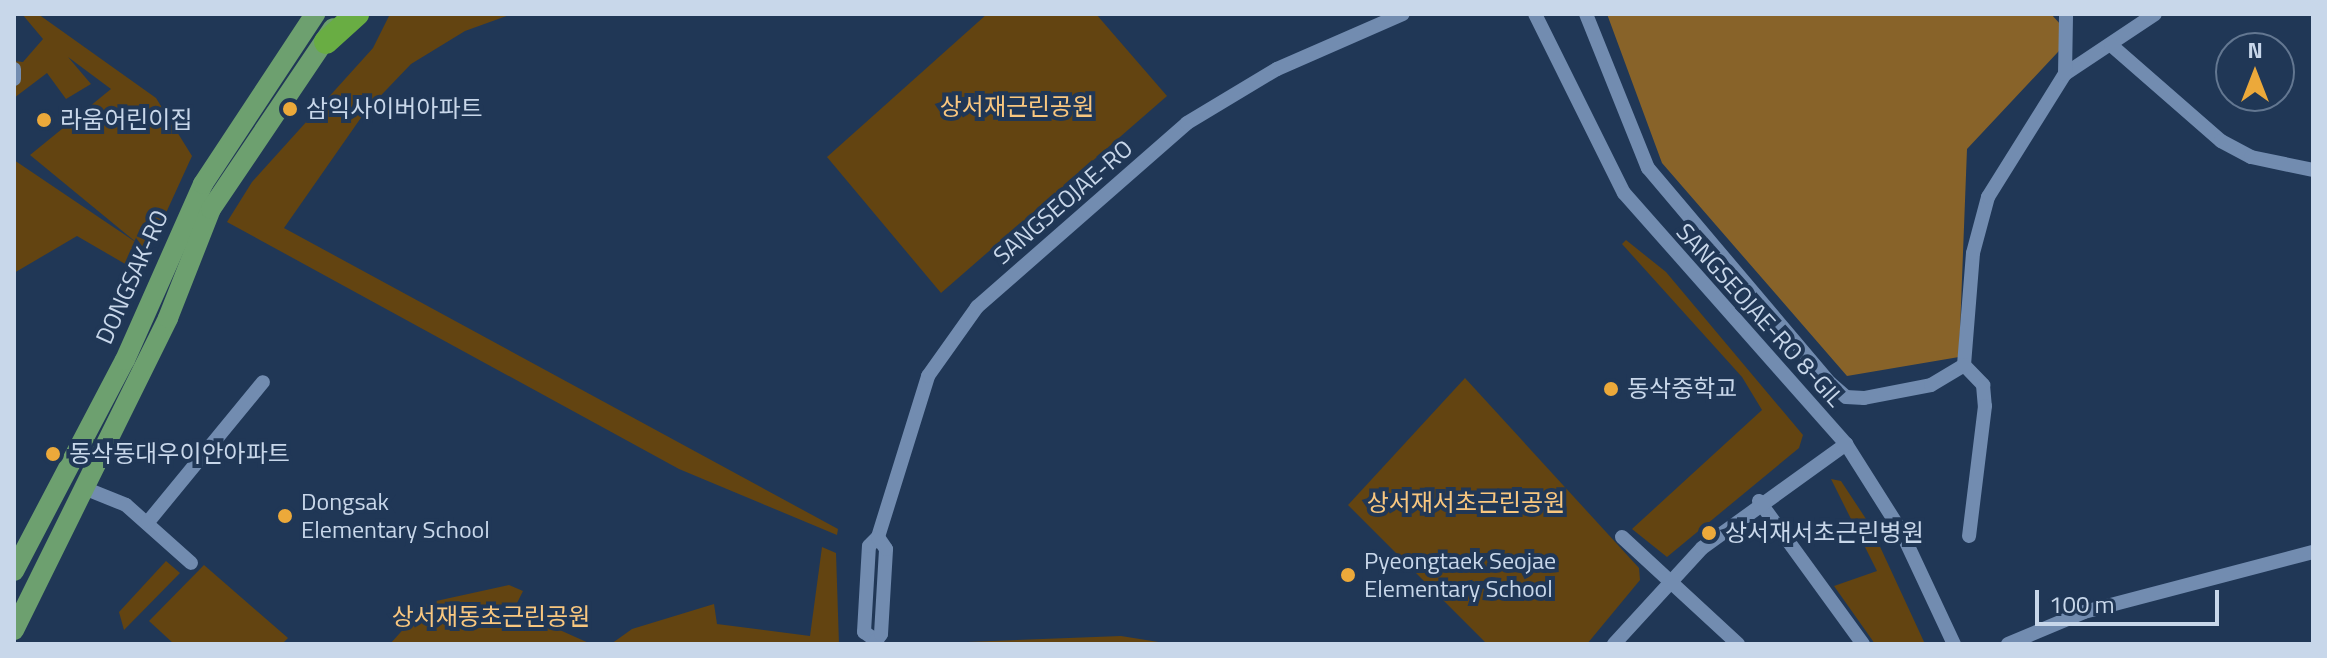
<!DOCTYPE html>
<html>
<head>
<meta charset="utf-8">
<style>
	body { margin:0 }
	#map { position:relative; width:2327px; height:658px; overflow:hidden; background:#203756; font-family:"Titillium Web","Noto Sans KR",sans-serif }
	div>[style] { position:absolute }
	.green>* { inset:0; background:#634411 }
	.forest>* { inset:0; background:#886329 }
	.minor>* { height:14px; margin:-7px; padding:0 7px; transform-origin:7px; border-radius:7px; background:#728cb0 }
	.major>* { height:20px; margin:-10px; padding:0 10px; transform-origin:10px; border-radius:10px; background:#6da06f }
	.highway>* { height:24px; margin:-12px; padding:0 12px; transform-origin:12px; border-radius:12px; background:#69ad43 }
	.dots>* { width:22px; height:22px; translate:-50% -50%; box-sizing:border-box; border:4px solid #203756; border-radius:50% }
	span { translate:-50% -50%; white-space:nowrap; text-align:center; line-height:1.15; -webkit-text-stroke:8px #203756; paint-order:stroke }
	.park-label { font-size:24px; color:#f9c77f }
	.poi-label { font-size:24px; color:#c8d7ea }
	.left { translate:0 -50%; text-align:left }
	.street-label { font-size:24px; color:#c8d7ea }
	.frame { position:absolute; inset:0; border:16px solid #c8d7ea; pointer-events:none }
	.north { position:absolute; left:2215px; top:32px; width:80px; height:80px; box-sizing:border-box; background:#203756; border:2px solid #637791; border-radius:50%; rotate:0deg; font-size:22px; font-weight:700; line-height:32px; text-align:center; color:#c8d7ea }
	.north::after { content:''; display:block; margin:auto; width:28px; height:36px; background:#eca93a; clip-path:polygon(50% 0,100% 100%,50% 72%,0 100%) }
	.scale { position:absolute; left:2035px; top:590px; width:184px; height:36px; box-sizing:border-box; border:4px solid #c8d7ea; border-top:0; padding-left:10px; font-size:24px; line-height:28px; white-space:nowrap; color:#c8d7ea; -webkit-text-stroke:6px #203756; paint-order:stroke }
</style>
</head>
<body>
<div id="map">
	<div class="green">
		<i style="clip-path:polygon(22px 14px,38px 14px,156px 98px,192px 156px,139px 272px,77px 236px,14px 273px,14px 160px,137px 243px,30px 155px,111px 89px,68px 57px,91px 84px,66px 99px,47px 73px,14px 98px,14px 61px,23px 62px,43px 39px)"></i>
		<i style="clip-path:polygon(390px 14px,512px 14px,465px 31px,411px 64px,365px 112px,284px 228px,838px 529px,837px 535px,679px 469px,227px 222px,252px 182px,373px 48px)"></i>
		<i style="clip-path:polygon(987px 14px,1096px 14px,1167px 96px,941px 293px,827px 157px)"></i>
		<i style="clip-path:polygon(1626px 240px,1666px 272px,1803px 435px,1799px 448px,1667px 557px,1632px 529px,1762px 410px,1742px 377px,1622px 244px)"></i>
		<i style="clip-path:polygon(1465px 378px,1639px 568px,1640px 580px,1587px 644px,1487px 644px,1348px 505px)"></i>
		<i style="clip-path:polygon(1831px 479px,1841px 481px,1870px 525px,1925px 644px,1875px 644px,1834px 586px,1877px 571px)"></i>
		<i style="clip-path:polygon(822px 547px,836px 553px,839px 644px,611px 644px,632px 629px,714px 604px,717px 624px,810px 636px)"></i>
		<i style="clip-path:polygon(166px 561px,180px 573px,124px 630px,119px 612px)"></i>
		<i style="clip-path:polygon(204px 565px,288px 638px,282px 644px,174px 644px,149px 621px)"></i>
		<i style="clip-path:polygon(509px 585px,523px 591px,517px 603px,524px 614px,591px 644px,390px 644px,427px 603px)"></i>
		<i style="clip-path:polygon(1121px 636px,1171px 644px,917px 644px)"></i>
	</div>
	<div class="forest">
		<i style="clip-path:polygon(1607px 14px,2051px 14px,2072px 37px,1967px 149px,1959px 357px,1847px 376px,1662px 163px)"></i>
	</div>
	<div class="minor">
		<i style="left:1535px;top:14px;width:200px;rotate:63.6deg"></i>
		<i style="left:1624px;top:193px;width:335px;rotate:48.5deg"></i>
		<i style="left:1846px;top:444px;width:103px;rotate:57.7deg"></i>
		<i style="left:1901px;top:531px;width:125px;rotate:64.9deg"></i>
		<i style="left:1586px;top:14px;width:166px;rotate:68.1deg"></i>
		<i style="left:1648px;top:168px;width:282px;rotate:49.8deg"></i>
		<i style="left:1830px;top:383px;width:21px;rotate:41deg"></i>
		<i style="left:1846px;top:397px;width:18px;rotate:3deg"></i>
		<i style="left:1864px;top:398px;width:68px;rotate:-11deg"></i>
		<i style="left:1931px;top:385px;width:39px;rotate:-31deg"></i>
		<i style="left:1964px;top:365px;width:112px;rotate:-85.4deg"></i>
		<i style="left:1973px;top:253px;width:58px;rotate:-75deg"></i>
		<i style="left:1988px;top:197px;width:145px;rotate:-58deg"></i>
		<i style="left:2065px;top:74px;width:108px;rotate:-33.7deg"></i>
		<i style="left:2111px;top:45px;width:146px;rotate:41.1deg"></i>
		<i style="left:2221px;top:141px;width:34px;rotate:28deg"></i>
		<i style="left:2251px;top:157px;width:63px;rotate:11.8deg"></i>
		<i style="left:14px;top:69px;width:10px;rotate:90deg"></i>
		<i style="left:2065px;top:74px;width:60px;rotate:-89deg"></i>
		<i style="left:1964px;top:365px;width:28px;rotate:46deg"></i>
		<i style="left:1983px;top:385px;width:21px;rotate:85deg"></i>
		<i style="left:1985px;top:406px;width:131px;rotate:97deg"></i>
		<i style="left:84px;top:488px;width:45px;rotate:22deg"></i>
		<i style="left:126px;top:505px;width:87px;rotate:41.7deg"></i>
		<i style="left:1759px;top:501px;width:177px;rotate:54deg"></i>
		<i style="left:148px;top:522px;width:181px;rotate:-50.6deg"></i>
		<i style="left:1622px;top:537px;width:158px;rotate:42.7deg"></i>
		<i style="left:874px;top:639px;width:12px;rotate:-145deg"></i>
		<i style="left:864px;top:632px;width:86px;rotate:-86.7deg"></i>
		<i style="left:869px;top:546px;width:13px;rotate:-45deg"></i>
		<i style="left:878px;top:537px;width:169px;rotate:-72.7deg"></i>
		<i style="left:928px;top:376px;width:85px;rotate:-54.6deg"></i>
		<i style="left:977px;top:307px;width:279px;rotate:-41.2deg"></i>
		<i style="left:1187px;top:123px;width:105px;rotate:-31deg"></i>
		<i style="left:1277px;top:69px;width:137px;rotate:-23.6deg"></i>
		<i style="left:874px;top:644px;width:12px;rotate:-55deg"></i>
		<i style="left:881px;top:634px;width:85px;rotate:-86.6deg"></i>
		<i style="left:886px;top:549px;width:14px;rotate:-124deg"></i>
		<i style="left:1614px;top:644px;width:130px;rotate:-47.5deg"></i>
		<i style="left:1702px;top:548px;width:178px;rotate:-35.8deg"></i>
		<i style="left:2008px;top:644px;width:82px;rotate:-22.8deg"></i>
		<i style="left:2084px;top:612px;width:237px;rotate:-14.7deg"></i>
	</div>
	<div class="major">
		<i style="left:14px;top:571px;width:238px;rotate:-62.3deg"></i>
		<i style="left:125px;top:360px;width:193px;rotate:-66.1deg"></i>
		<i style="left:203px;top:184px;width:204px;rotate:-56.6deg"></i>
		<i style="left:14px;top:630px;width:348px;rotate:-63.7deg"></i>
		<i style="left:168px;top:318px;width:117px;rotate:-68.5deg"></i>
		<i style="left:211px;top:209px;width:218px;rotate:-56deg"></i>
	</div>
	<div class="highway">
		<i style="left:326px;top:42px;width:42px;rotate:-42.1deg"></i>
	</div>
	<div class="dots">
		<i style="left:290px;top:109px;background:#eca93a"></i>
		<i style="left:44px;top:120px;background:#eca93a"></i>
		<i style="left:1611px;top:389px;background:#eca93a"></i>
		<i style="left:53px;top:454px;background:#eca93a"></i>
		<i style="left:285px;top:516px;background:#eca93a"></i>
		<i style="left:1709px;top:533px;background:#eca93a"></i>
		<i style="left:1348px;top:575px;background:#eca93a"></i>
	</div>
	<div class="park-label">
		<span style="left:1017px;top:107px">상서재근린공원</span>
		<span style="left:1466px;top:503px">상서재서초근린공원</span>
		<span style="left:491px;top:617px">상서재동초근린공원</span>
	</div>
	<div class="poi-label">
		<span class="left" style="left:306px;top:109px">삼익사이버아파트</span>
		<span class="left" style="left:60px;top:120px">라움어린이집</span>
		<span class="left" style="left:1627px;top:389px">동삭중학교</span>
		<span class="left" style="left:69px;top:454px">동삭동대우이안아파트</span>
		<span class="left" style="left:301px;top:516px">Dongsak<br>Elementary School</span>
		<span class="left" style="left:1725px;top:533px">상서재서초근린병원</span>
		<span class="left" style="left:1364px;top:575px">Pyeongtaek Seojae<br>Elementary School</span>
	</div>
	<div class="street-label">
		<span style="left:1063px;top:202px;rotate:-41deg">SANGSEOJAE-RO</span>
		<span style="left:132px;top:277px;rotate:-66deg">DONGSAK-RO</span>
		<span style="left:1760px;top:315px;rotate:48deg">SANGSEOJAE-RO 8-GIL</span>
	</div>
	<div class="frame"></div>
	<div class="north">N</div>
	<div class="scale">100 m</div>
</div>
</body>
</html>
